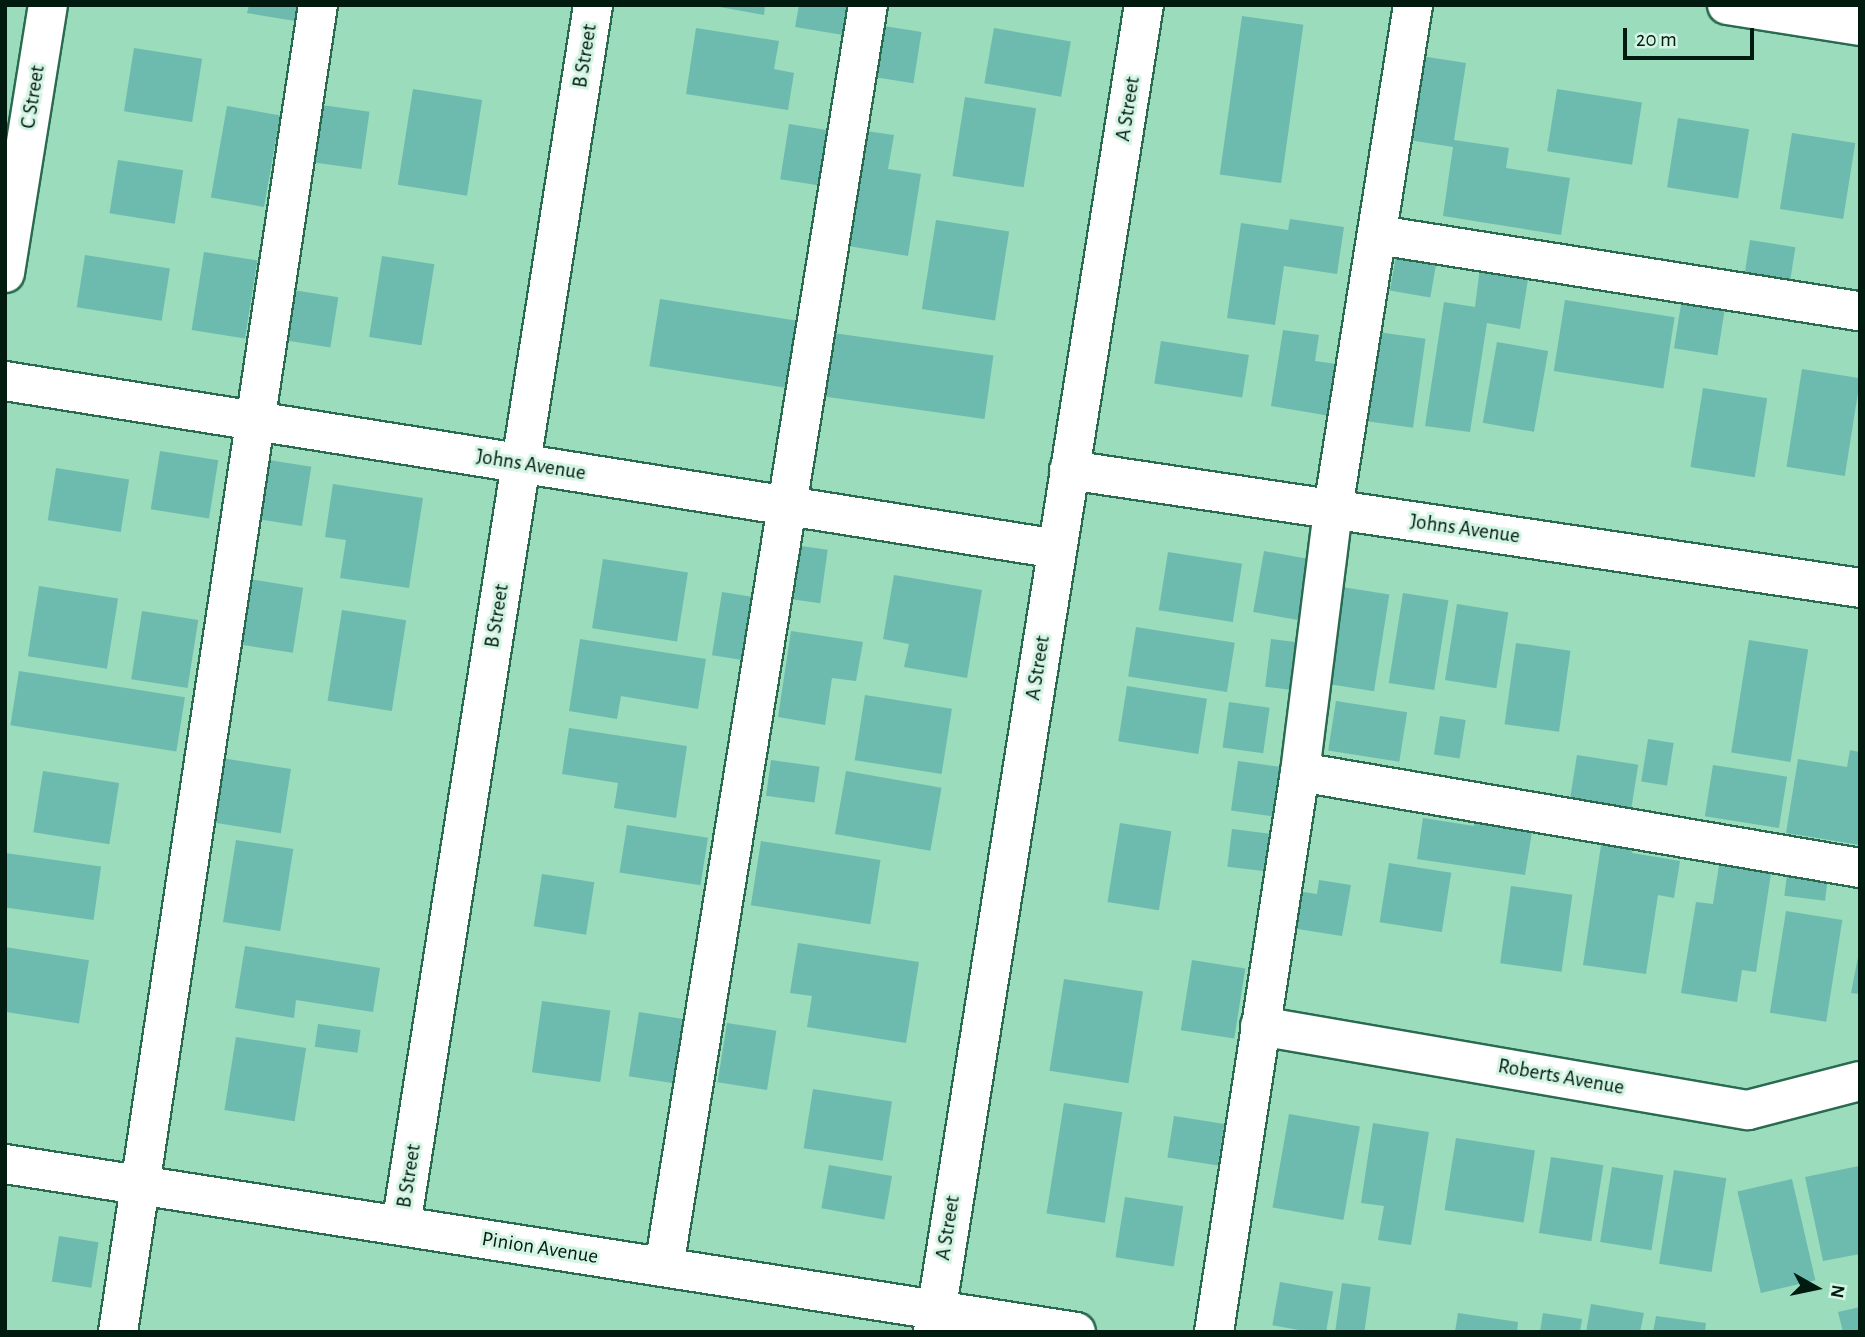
<!DOCTYPE html>
<html>
<head>
<meta charset="utf-8">
<style>
	body { margin:0 }
	#map { position:relative; width:1865px; height:1337px; overflow:hidden; background:#9adcbc; font-family:"Alegreya Sans",sans-serif }
	div>[style] { position:absolute }
	.building>* { inset:0; background:#6dbbaf; transform-origin:0 0 }
	.roads { filter:drop-shadow(2px 0 #2a6b50) drop-shadow(-2px 0 #2a6b50) drop-shadow(0 2px #2a6b50) drop-shadow(0 -2px #2a6b50) }
	.minor>* { height:38px; margin:-19px; padding:0 19px; transform-origin:19px; border-radius:19px; background:#fff }
	span { translate:-50% -50%; white-space:nowrap; text-align:center; line-height:1.15; -webkit-text-stroke:6px #d4f4e4; paint-order:stroke }
	.street-label { font-size:21px; color:#021b10 }
	.frame { position:absolute; inset:0; border:7px solid #021b10; pointer-events:none }
	.north { position:absolute; left:1781px; top:1253px; width:70px; height:70px; -webkit-text-stroke:5px #d4f4e4; paint-order:stroke; rotate:99deg; font-size:19px; font-weight:700; line-height:28px; text-align:center; color:#021b10 }
	.north::after { content:''; display:block; margin:auto; width:24px; height:32px; background:#021b10; clip-path:polygon(50% 0,100% 100%,50% 72%,0 100%) }
	.scale { position:absolute; left:1623px; top:28px; width:131px; height:32px; box-sizing:border-box; border:4px solid #021b10; border-top:0; padding-left:9px; font-size:21px; line-height:24px; white-space:nowrap; color:#021b10; -webkit-text-stroke:5px #d4f4e4; paint-order:stroke }
</style>
</head>
<body>
<div id="map">
	<div class="building">
		<i style="clip-path:polygon(249px 5px,297px 5px,295px 21px,247px 13px)"></i>
		<i style="clip-path:polygon(709px 5px,765px 5px,764px 15px)"></i>
		<i style="clip-path:polygon(799px 5px,854px 5px,849px 36px,795px 27px)"></i>
		<i style="left:1242px;top:16px;width:62px;height:160px;rotate:8deg"></i>
		<i style="left:884px;top:26px;width:38px;height:52px;rotate:9deg"></i>
		<i style="clip-path:polygon(696px 28px,779px 41px,774px 69px,794px 73px,788px 110px,686px 94px)"></i>
		<i style="left:994px;top:28px;width:78px;height:56px;rotate:10deg"></i>
		<i style="left:134px;top:48px;width:69px;height:64px;rotate:9deg"></i>
		<i style="clip-path:polygon(1421px 56px,1466px 63px,1454px 140px,1509px 148px,1506px 168px,1570px 178px,1561px 235px,1443px 216px,1453px 147px,1409px 140px)"></i>
		<i style="left:413px;top:89px;width:70px;height:97px;rotate:9deg"></i>
		<i style="left:1557px;top:89px;width:86px;height:63px;rotate:9deg"></i>
		<i style="left:965px;top:97px;width:72px;height:80px;rotate:9deg"></i>
		<i style="left:315px;top:104px;width:55px;height:58px;rotate:8deg"></i>
		<i style="left:227px;top:106px;width:54px;height:93px;rotate:10deg"></i>
		<i style="left:1678px;top:118px;width:72px;height:70px;rotate:9deg"></i>
		<i style="left:789px;top:124px;width:46px;height:56px;rotate:9deg"></i>
		<i style="clip-path:polygon(866px 131px,894px 135px,888px 169px,921px 174px,908px 256px,848px 246px)"></i>
		<i style="left:1792px;top:133px;width:64px;height:77px;rotate:9deg"></i>
		<i style="left:118px;top:160px;width:66px;height:54px;rotate:9deg"></i>
		<i style="clip-path:polygon(1290px 219px,1344px 227px,1337px 274px,1284px 266px,1275px 325px,1227px 318px,1241px 223px,1288px 230px)"></i>
		<i style="left:936px;top:220px;width:74px;height:90px;rotate:9deg"></i>
		<i style="left:1750px;top:240px;width:46px;height:44px;rotate:9deg"></i>
		<i style="left:1397px;top:250px;width:41px;height:41px;rotate:10deg"></i>
		<i style="left:204px;top:252px;width:54px;height:79px;rotate:9deg"></i>
		<i style="left:85px;top:255px;width:86px;height:53px;rotate:9deg"></i>
		<i style="left:382px;top:256px;width:53px;height:82px;rotate:9deg"></i>
		<i style="clip-path:polygon(1481px 259px,1530px 267px,1520px 329px,1487px 323px,1470px 432px,1425px 426px,1444px 302px,1475px 307px)"></i>
		<i style="left:287px;top:289px;width:52px;height:51px;rotate:9deg"></i>
		<i style="left:1682px;top:298px;width:44px;height:51px;rotate:9deg"></i>
		<i style="left:660px;top:299px;width:144px;height:68px;rotate:9deg"></i>
		<i style="left:1565px;top:300px;width:111px;height:72px;rotate:9deg"></i>
		<i style="clip-path:polygon(1283px 330px,1319px 335px,1315px 361px,1350px 366px,1342px 418px,1271px 406px)"></i>
		<i style="left:1378px;top:332px;width:48px;height:90px;rotate:8deg"></i>
		<i style="left:833px;top:333px;width:162px;height:64px;rotate:8deg"></i>
		<i style="left:1161px;top:341px;width:89px;height:43px;rotate:9deg"></i>
		<i style="left:1497px;top:342px;width:52px;height:82px;rotate:10deg"></i>
		<i style="left:1802px;top:369px;width:59px;height:99px;rotate:9deg"></i>
		<i style="left:1703px;top:388px;width:65px;height:80px;rotate:9deg"></i>
		<i style="left:160px;top:451px;width:59px;height:59px;rotate:9deg"></i>
		<i style="left:256px;top:458px;width:56px;height:60px;rotate:9deg"></i>
		<i style="left:56px;top:468px;width:74px;height:53px;rotate:9deg"></i>
		<i style="clip-path:polygon(333px 484px,423px 498px,409px 588px,340px 578px,346px 540px,325px 537px)"></i>
		<i style="left:801px;top:546px;width:27px;height:54px;rotate:8deg"></i>
		<i style="left:1264px;top:551px;width:54px;height:62px;rotate:10deg"></i>
		<i style="left:1168px;top:552px;width:75px;height:59px;rotate:9deg"></i>
		<i style="left:603px;top:559px;width:86px;height:70px;rotate:9deg"></i>
		<i style="clip-path:polygon(894px 575px,982px 590px,967px 678px,904px 667px,909px 644px,883px 639px)"></i>
		<i style="left:236px;top:577px;width:68px;height:66px;rotate:9deg"></i>
		<i style="left:39px;top:586px;width:80px;height:71px;rotate:9deg"></i>
		<i style="left:1336px;top:586px;width:54px;height:98px;rotate:9deg"></i>
		<i style="left:722px;top:592px;width:44px;height:64px;rotate:9deg"></i>
		<i style="left:1403px;top:593px;width:46px;height:91px;rotate:9deg"></i>
		<i style="left:1457px;top:604px;width:52px;height:77px;rotate:9deg"></i>
		<i style="left:342px;top:610px;width:65px;height:92px;rotate:9deg"></i>
		<i style="left:142px;top:611px;width:57px;height:69px;rotate:9deg"></i>
		<i style="left:1136px;top:627px;width:100px;height:50px;rotate:9deg"></i>
		<i style="clip-path:polygon(791px 631px,863px 642px,856px 681px,832px 678px,825px 725px,778px 717px)"></i>
		<i style="clip-path:polygon(580px 639px,706px 659px,698px 709px,621px 696px,617px 719px,569px 711px)"></i>
		<i style="left:1271px;top:639px;width:31px;height:48px;rotate:7deg"></i>
		<i style="left:1749px;top:640px;width:60px;height:114px;rotate:9deg"></i>
		<i style="left:1516px;top:643px;width:55px;height:82px;rotate:8deg"></i>
		<i style="left:19px;top:671px;width:168px;height:55px;rotate:9deg"></i>
		<i style="left:1127px;top:686px;width:81px;height:56px;rotate:9deg"></i>
		<i style="left:865px;top:695px;width:88px;height:66px;rotate:9deg"></i>
		<i style="left:1336px;top:701px;width:72px;height:50px;rotate:9deg"></i>
		<i style="left:1229px;top:702px;width:41px;height:46px;rotate:8deg"></i>
		<i style="left:1440px;top:716px;width:26px;height:39px;rotate:9deg"></i>
		<i style="clip-path:polygon(569px 728px,687px 746px,676px 818px,614px 808px,618px 783px,562px 774px)"></i>
		<i style="left:1648px;top:739px;width:26px;height:43px;rotate:9deg"></i>
		<i style="clip-path:polygon(1850px 750px,1860px 752px,1860px 845px,1786px 833px,1798px 759px,1847px 767px)"></i>
		<i style="left:1577px;top:755px;width:62px;height:51px;rotate:9deg"></i>
		<i style="left:209px;top:756px;width:83px;height:65px;rotate:9deg"></i>
		<i style="left:771px;top:760px;width:49px;height:36px;rotate:8deg"></i>
		<i style="left:1238px;top:761px;width:44px;height:50px;rotate:8deg"></i>
		<i style="left:1713px;top:765px;width:75px;height:52px;rotate:9deg"></i>
		<i style="left:43px;top:771px;width:77px;height:62px;rotate:9deg"></i>
		<i style="left:846px;top:771px;width:97px;height:64px;rotate:10deg"></i>
		<i style="clip-path:polygon(1476px 817px,1533px 826px,1525px 875px,1417px 859px,1423px 818px,1474px 826px)"></i>
		<i style="left:1120px;top:823px;width:52px;height:80px;rotate:9deg"></i>
		<i style="left:627px;top:825px;width:82px;height:48px;rotate:9deg"></i>
		<i style="left:1232px;top:829px;width:38px;height:38px;rotate:7deg"></i>
		<i style="clip-path:polygon(1603px 832px,1634px 837px,1632px 853px,1680px 861px,1674px 898px,1658px 895px,1646px 974px,1583px 965px)"></i>
		<i style="left:236px;top:840px;width:58px;height:83px;rotate:9deg"></i>
		<i style="left:761px;top:841px;width:121px;height:65px;rotate:9deg"></i>
		<i style="left:5px;top:853px;width:97px;height:54px;rotate:8deg"></i>
		<i style="clip-path:polygon(1720px 859px,1772px 867px,1756px 972px,1742px 970px,1737px 1002px,1681px 993px,1696px 902px,1713px 904px)"></i>
		<i style="left:1389px;top:863px;width:63px;height:60px;rotate:9deg"></i>
		<i style="left:1788px;top:866px;width:41px;height:30px;rotate:7deg"></i>
		<i style="left:542px;top:874px;width:53px;height:53px;rotate:9deg"></i>
		<i style="clip-path:polygon(1319px 880px,1351px 885px,1342px 936px,1285px 927px,1291px 890px,1317px 894px)"></i>
		<i style="left:1511px;top:886px;width:62px;height:78px;rotate:8deg"></i>
		<i style="left:1786px;top:911px;width:57px;height:103px;rotate:9deg"></i>
		<i style="clip-path:polygon(798px 943px,919px 962px,906px 1043px,807px 1027px,812px 996px,790px 993px)"></i>
		<i style="clip-path:polygon(245px 946px,380px 968px,373px 1012px,296px 1000px,294px 1018px,235px 1008px)"></i>
		<i style="left:5px;top:947px;width:85px;height:64px;rotate:9deg"></i>
		<i style="clip-path:polygon(1860px 947px,1860px 994px,1851px 993px)"></i>
		<i style="left:1192px;top:960px;width:54px;height:71px;rotate:9deg"></i>
		<i style="left:1064px;top:979px;width:80px;height:93px;rotate:9deg"></i>
		<i style="left:542px;top:1001px;width:69px;height:72px;rotate:8deg"></i>
		<i style="left:639px;top:1012px;width:52px;height:65px;rotate:9deg"></i>
		<i style="left:727px;top:1023px;width:50px;height:60px;rotate:9deg"></i>
		<i style="left:318px;top:1024px;width:43px;height:23px;rotate:8deg"></i>
		<i style="left:236px;top:1037px;width:71px;height:74px;rotate:9deg"></i>
		<i style="left:813px;top:1089px;width:80px;height:60px;rotate:9deg"></i>
		<i style="left:1064px;top:1103px;width:59px;height:112px;rotate:9deg"></i>
		<i style="left:1289px;top:1114px;width:72px;height:95px;rotate:10deg"></i>
		<i style="left:1174px;top:1116px;width:51px;height:42px;rotate:9deg"></i>
		<i style="clip-path:polygon(1373px 1123px,1429px 1132px,1411px 1245px,1378px 1240px,1384px 1206px,1361px 1203px)"></i>
		<i style="left:1456px;top:1138px;width:80px;height:73px;rotate:9deg"></i>
		<i style="left:1551px;top:1157px;width:53px;height:77px;rotate:9deg"></i>
		<i style="left:829px;top:1165px;width:64px;height:44px;rotate:10deg"></i>
		<i style="clip-path:polygon(1859px 1166px,1860px 1254px,1823px 1261px,1805px 1177px)"></i>
		<i style="left:1612px;top:1167px;width:52px;height:76px;rotate:9deg"></i>
		<i style="left:1674px;top:1170px;width:53px;height:95px;rotate:9deg"></i>
		<i style="left:1792px;top:1179px;width:104px;height:56px;rotate:77deg"></i>
		<i style="left:1125px;top:1197px;width:59px;height:61px;rotate:9deg"></i>
		<i style="left:59px;top:1236px;width:40px;height:46px;rotate:9deg"></i>
		<i style="left:1280px;top:1282px;width:54px;height:44px;rotate:10deg"></i>
		<i style="left:1342px;top:1283px;width:29px;height:48px;rotate:8deg"></i>
		<i style="clip-path:polygon(1591px 1304px,1644px 1313px,1640px 1332px,1586px 1332px)"></i>
		<i style="clip-path:polygon(1860px 1307px,1860px 1332px,1843px 1332px,1838px 1312px)"></i>
		<i style="clip-path:polygon(1458px 1313px,1518px 1322px,1517px 1332px,1455px 1332px)"></i>
		<i style="clip-path:polygon(1543px 1313px,1582px 1319px,1580px 1332px,1540px 1332px)"></i>
		<i style="clip-path:polygon(1656px 1316px,1706px 1323px,1705px 1332px,1653px 1332px)"></i>
	</div>
	<div class="roads">
		<div class="minor">
			<i style="left:1727px;top:5px;width:135px;rotate:9deg"></i>
			<i style="left:1378px;top:235px;width:488px;rotate:9deg"></i>
			<i style="left:5px;top:273px;width:271px;rotate:-80.9deg"></i>
			<i style="left:5px;top:381px;width:1065px;rotate:9.07deg"></i>
			<i style="left:1069px;top:470px;width:800px;rotate:8.48deg"></i>
			<i style="left:1300px;top:772px;width:265px;rotate:-82.8deg"></i>
			<i style="left:1333px;top:509px;width:510px;rotate:-80.98deg"></i>
			<i style="left:1260px;top:1026px;width:495px;rotate:9.8deg"></i>
			<i style="left:1748px;top:1110px;width:116px;rotate:-14.5deg"></i>
			<i style="left:5px;top:1164px;width:1084px;rotate:8.91deg"></i>
			<i style="left:401px;top:1226px;width:1236px;rotate:-81.06deg"></i>
			<i style="left:664px;top:1267px;width:1278px;rotate:-80.82deg"></i>
			<i style="left:118px;top:1332px;width:1342px;rotate:-81.43deg"></i>
			<i style="left:933px;top:1332px;width:1344px;rotate:-80.97deg"></i>
			<i style="left:1214px;top:1332px;width:567px;rotate:-81.27deg"></i>
			<i style="left:1300px;top:772px;width:568px;rotate:9.73deg"></i>
		</div>
	</div>
	<div class="street-label">
		<span style="left:585px;top:56px;rotate:-81deg">B Street</span>
		<span style="left:33px;top:97px;rotate:-81deg">C Street</span>
		<span style="left:1128px;top:109px;rotate:-81deg">A Street</span>
		<span style="left:531px;top:465px;rotate:9deg">Johns Avenue</span>
		<span style="left:1465px;top:529px;rotate:8deg">Johns Avenue</span>
		<span style="left:497px;top:616px;rotate:-81deg">B Street</span>
		<span style="left:1038px;top:668px;rotate:-81deg">A Street</span>
		<span style="left:1561px;top:1077px;rotate:10deg">Roberts Avenue</span>
		<span style="left:409px;top:1176px;rotate:-81deg">B Street</span>
		<span style="left:948px;top:1228px;rotate:-81deg">A Street</span>
		<span style="left:540px;top:1248px;rotate:9deg">Pinion Avenue</span>
	</div>
	<div class="frame"></div>
	<div class="north">N</div>
	<div class="scale">20 m</div>
</div>
</body>
</html>
